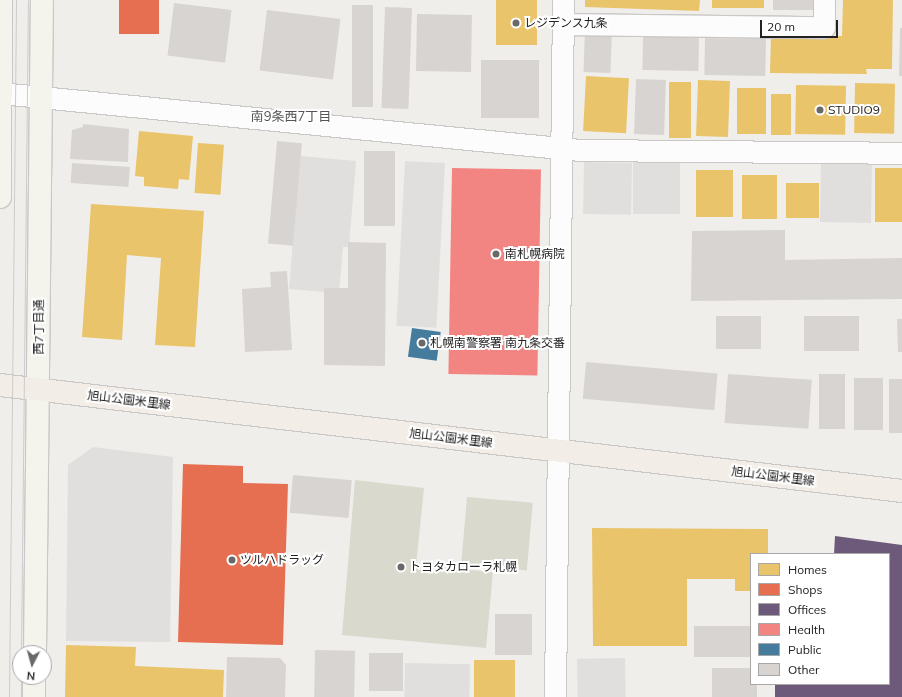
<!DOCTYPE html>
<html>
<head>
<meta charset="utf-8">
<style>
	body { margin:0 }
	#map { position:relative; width:902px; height:697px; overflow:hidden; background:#f0eeeb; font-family:Mulish,"Noto Sans JP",sans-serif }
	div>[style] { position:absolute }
	.construction>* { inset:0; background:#d9d9cd; transform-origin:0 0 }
	.parking>* { inset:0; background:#e0dfde; transform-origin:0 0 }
	.homes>* { inset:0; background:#e9c46a; transform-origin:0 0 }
	.shops>* { inset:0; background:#e76f51; transform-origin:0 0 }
	.offices>* { inset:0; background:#6d597a }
	.health>* { inset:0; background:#f28482; transform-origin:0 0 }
	.public>* { inset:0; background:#457b9d; transform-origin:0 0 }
	.building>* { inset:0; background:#d7d4d2; transform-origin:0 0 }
	.roads { filter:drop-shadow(1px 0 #c9c8c7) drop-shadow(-1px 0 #c9c8c7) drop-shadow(0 1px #c9c8c7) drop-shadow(0 -1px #c9c8c7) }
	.street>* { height:21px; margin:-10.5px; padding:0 10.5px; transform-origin:10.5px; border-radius:10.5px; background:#fdfcfc }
	.secondary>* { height:22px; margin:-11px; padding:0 11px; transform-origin:11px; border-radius:11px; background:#f4f4ed }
	.primary>* { height:22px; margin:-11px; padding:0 11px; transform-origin:11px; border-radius:11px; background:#f3ede7 }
	.tram>* { height:1px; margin:-0.5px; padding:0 0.5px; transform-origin:0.5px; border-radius:0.5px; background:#ccc }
	.dots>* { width:11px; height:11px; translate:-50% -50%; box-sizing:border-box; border:2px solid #fff; border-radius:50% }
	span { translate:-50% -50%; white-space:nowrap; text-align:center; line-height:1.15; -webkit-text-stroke:4px #fff; paint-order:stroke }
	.poi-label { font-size:12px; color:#222 }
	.left { translate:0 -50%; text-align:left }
	.street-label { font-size:12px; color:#222 }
	.neighbourhood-label { font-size:13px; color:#555 }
	.legend { position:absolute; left:750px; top:553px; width:140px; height:132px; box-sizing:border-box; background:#fff; border:1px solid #a7a7a7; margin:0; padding:5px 7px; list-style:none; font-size:12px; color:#222 }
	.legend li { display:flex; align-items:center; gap:8px; height:20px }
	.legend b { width:20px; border:1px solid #a7a7a7 }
	.north { position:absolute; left:12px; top:645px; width:40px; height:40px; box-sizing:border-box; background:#fff; border:1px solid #a7a7a7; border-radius:50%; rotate:186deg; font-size:11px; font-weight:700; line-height:16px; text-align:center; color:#222 }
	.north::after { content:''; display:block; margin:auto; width:14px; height:18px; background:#6a6968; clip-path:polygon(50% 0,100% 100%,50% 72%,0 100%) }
	.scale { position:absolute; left:760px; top:20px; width:78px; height:18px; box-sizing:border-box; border:2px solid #222; border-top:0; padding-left:5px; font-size:12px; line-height:14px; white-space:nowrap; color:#222; -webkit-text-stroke:3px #fff; paint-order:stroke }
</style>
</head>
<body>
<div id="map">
	<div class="construction">
		<i style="clip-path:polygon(355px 480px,424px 488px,416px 566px,493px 572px,486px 648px,342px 635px)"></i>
		<i style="left:467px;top:497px;width:66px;height:68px;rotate:5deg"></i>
	</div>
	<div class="parking">
		<i style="clip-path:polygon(300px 156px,356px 161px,349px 247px,343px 247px,339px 293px,289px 289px)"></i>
		<i style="left:405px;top:161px;width:40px;height:165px;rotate:3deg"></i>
		<i style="left:821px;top:161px;width:51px;height:61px;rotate:1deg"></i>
		<i style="left:584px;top:162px;width:48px;height:52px;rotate:1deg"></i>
		<i style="left:633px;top:162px;width:47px;height:52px"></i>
		<i style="clip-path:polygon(93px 447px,173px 457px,170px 642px,66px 641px,68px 465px)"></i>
		<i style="left:625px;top:658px;width:39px;height:48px;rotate:89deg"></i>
		<i style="left:405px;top:663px;width:65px;height:34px;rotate:1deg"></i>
	</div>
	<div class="homes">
		<i style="left:496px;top:0;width:41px;height:45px"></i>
		<i style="clip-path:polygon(585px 0,700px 0,699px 11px,585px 7px)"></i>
		<i style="left:712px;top:0;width:52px;height:8px"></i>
		<i style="clip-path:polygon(843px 0,893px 0,892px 69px,866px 69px,867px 74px,770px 73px,771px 35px,842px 36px)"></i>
		<i style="left:586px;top:76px;width:43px;height:55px;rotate:3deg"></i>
		<i style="left:698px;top:80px;width:32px;height:56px;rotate:2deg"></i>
		<i style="left:669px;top:82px;width:22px;height:56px"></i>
		<i style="left:855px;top:83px;width:40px;height:50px;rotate:1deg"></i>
		<i style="left:796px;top:85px;width:50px;height:49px;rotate:1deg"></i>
		<i style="left:737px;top:88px;width:29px;height:46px"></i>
		<i style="left:771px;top:94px;width:20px;height:41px"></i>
		<i style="clip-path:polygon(139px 131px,193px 136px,189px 180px,179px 179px,178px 189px,144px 186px,144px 177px,135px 176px)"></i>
		<i style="left:198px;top:143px;width:26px;height:50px;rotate:4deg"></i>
		<i style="left:875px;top:168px;width:27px;height:54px"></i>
		<i style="left:733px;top:170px;width:47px;height:37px;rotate:90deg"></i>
		<i style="left:742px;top:175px;width:35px;height:44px"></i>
		<i style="left:819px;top:183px;width:35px;height:33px;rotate:90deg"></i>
		<i style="clip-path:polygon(91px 204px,204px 211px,195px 347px,155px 345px,161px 258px,127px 255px,122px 340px,82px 337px)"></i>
		<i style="clip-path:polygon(592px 528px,768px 529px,768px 554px,751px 554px,751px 591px,735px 591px,735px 579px,687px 579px,687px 646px,593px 646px)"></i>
		<i style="clip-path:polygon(66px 645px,136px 647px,135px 666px,224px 670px,223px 697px,65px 697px)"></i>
		<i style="left:474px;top:660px;width:41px;height:37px"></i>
	</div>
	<div class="shops">
		<i style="left:119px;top:0;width:40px;height:34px"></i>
		<i style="clip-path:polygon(183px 464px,243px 466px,243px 483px,288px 484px,283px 645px,178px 642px)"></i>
	</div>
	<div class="offices">
		<i style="clip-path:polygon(835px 536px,902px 545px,902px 697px,775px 697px,775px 684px,889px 684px,889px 554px,834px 554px)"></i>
	</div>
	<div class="health">
		<i style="left:452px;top:168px;width:89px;height:206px;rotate:1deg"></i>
	</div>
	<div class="public">
		<i style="left:412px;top:328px;width:29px;height:29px;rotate:8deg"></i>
	</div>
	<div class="building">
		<i style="left:773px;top:0;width:49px;height:10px"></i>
		<i style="left:174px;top:3px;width:58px;height:53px;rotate:7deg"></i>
		<i style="left:352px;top:5px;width:21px;height:102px"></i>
		<i style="left:385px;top:7px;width:27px;height:101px;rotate:2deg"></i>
		<i style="left:267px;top:10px;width:74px;height:61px;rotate:7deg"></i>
		<i style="left:417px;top:14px;width:55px;height:57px;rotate:1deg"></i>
		<i style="clip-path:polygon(900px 28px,902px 28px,902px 76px,899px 76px)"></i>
		<i style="left:585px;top:29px;width:27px;height:43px;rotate:2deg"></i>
		<i style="left:643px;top:36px;width:56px;height:34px;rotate:1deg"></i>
		<i style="left:705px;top:38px;width:61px;height:37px;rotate:1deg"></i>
		<i style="left:481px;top:60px;width:58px;height:58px"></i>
		<i style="left:636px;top:79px;width:30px;height:55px;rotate:2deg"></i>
		<i style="clip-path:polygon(83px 124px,129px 129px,128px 162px,70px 159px,72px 130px,83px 127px)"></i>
		<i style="left:277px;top:141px;width:25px;height:103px;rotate:5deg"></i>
		<i style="left:364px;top:151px;width:31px;height:75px"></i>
		<i style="left:72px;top:163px;width:58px;height:20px;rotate:4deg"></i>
		<i style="clip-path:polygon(785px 230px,785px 260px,902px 258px,902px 299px,691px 301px,692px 231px)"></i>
		<i style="clip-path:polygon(348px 242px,386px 243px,385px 366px,324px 365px,324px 288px,348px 288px)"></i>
		<i style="clip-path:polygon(287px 271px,292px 350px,245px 352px,242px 289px,271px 287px,270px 272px)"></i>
		<i style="left:761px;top:316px;width:33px;height:45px;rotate:90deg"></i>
		<i style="left:859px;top:316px;width:35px;height:55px;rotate:90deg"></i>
		<i style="clip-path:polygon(897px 319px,902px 319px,902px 352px,898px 352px)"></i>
		<i style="left:586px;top:362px;width:132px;height:37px;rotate:5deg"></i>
		<i style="left:728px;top:374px;width:84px;height:49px;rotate:4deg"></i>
		<i style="left:819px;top:374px;width:26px;height:55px"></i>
		<i style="left:854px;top:378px;width:29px;height:52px"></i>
		<i style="left:889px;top:379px;width:13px;height:54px"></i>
		<i style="left:293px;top:475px;width:59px;height:38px;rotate:5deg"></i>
		<i style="left:495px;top:614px;width:37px;height:41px"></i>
		<i style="left:694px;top:626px;width:57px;height:31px"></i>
		<i style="left:315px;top:650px;width:40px;height:47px;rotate:1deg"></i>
		<i style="left:369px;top:653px;width:34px;height:38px"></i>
		<i style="clip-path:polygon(227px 657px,280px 658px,286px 665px,285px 697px,226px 697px)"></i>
		<i style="clip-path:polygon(712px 668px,751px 668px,751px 684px,757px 684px,757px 697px,712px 697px)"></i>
	</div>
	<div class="roads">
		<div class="street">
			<i style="left:563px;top:24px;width:261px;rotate:0.7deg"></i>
			<i style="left:824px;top:27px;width:27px;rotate:-90deg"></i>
			<i style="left:0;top:93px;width:583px;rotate:5.61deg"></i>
			<i style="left:580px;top:150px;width:322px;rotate:0.5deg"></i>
			<i style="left:555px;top:697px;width:697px;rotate:-89.34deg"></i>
		</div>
		<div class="secondary">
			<i style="left:0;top:197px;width:197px;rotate:-89.7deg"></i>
			<i style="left:35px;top:653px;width:653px;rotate:-89.39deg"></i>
			<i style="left:34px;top:697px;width:20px;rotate:-90deg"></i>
		</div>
		<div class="primary">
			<i style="left:0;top:385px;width:908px;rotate:6.7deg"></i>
		</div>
	</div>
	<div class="tram">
		<i style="left:21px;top:653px;width:653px;rotate:-89.39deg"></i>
		<i style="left:9px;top:697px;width:697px;rotate:-89.42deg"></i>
		<i style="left:21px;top:697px;width:20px;rotate:-90deg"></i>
	</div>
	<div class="dots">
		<i style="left:516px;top:23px;background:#6a6968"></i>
		<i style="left:820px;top:110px;background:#6a6968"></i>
		<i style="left:496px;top:254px;background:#6a6968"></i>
		<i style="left:422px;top:343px;background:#6a6968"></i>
		<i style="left:232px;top:560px;background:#6a6968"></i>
		<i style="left:401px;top:567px;background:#6a6968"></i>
	</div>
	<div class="poi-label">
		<span class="left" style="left:524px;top:23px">レジデンス九条</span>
		<span class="left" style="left:828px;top:110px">STUDIO9</span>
		<span class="left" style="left:505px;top:254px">南札幌病院</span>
		<span class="left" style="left:430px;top:343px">札幌南警察署 南九条交番</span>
		<span class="left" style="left:240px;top:560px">ツルハドラッグ</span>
		<span class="left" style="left:409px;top:567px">トヨタカローラ札幌</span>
	</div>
	<div class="street-label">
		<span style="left:39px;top:327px;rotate:-90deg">西7丁目通</span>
		<span style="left:129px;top:400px;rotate:7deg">旭山公園米里線</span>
		<span style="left:451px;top:438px;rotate:7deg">旭山公園米里線</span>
		<span style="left:773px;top:476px;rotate:7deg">旭山公園米里線</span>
	</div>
	<div class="neighbourhood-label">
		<span style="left:291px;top:116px">南9条西7丁目</span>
	</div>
	<ul class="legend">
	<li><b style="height:11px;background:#e9c46a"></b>Homes</li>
	<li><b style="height:11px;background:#e76f51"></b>Shops</li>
	<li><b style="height:11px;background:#6d597a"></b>Offices</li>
	<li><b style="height:11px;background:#f28482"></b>Health</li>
	<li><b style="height:11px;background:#457b9d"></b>Public</li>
	<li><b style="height:11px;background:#d7d4d2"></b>Other</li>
	</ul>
	<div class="north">N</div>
	<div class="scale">20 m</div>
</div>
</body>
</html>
